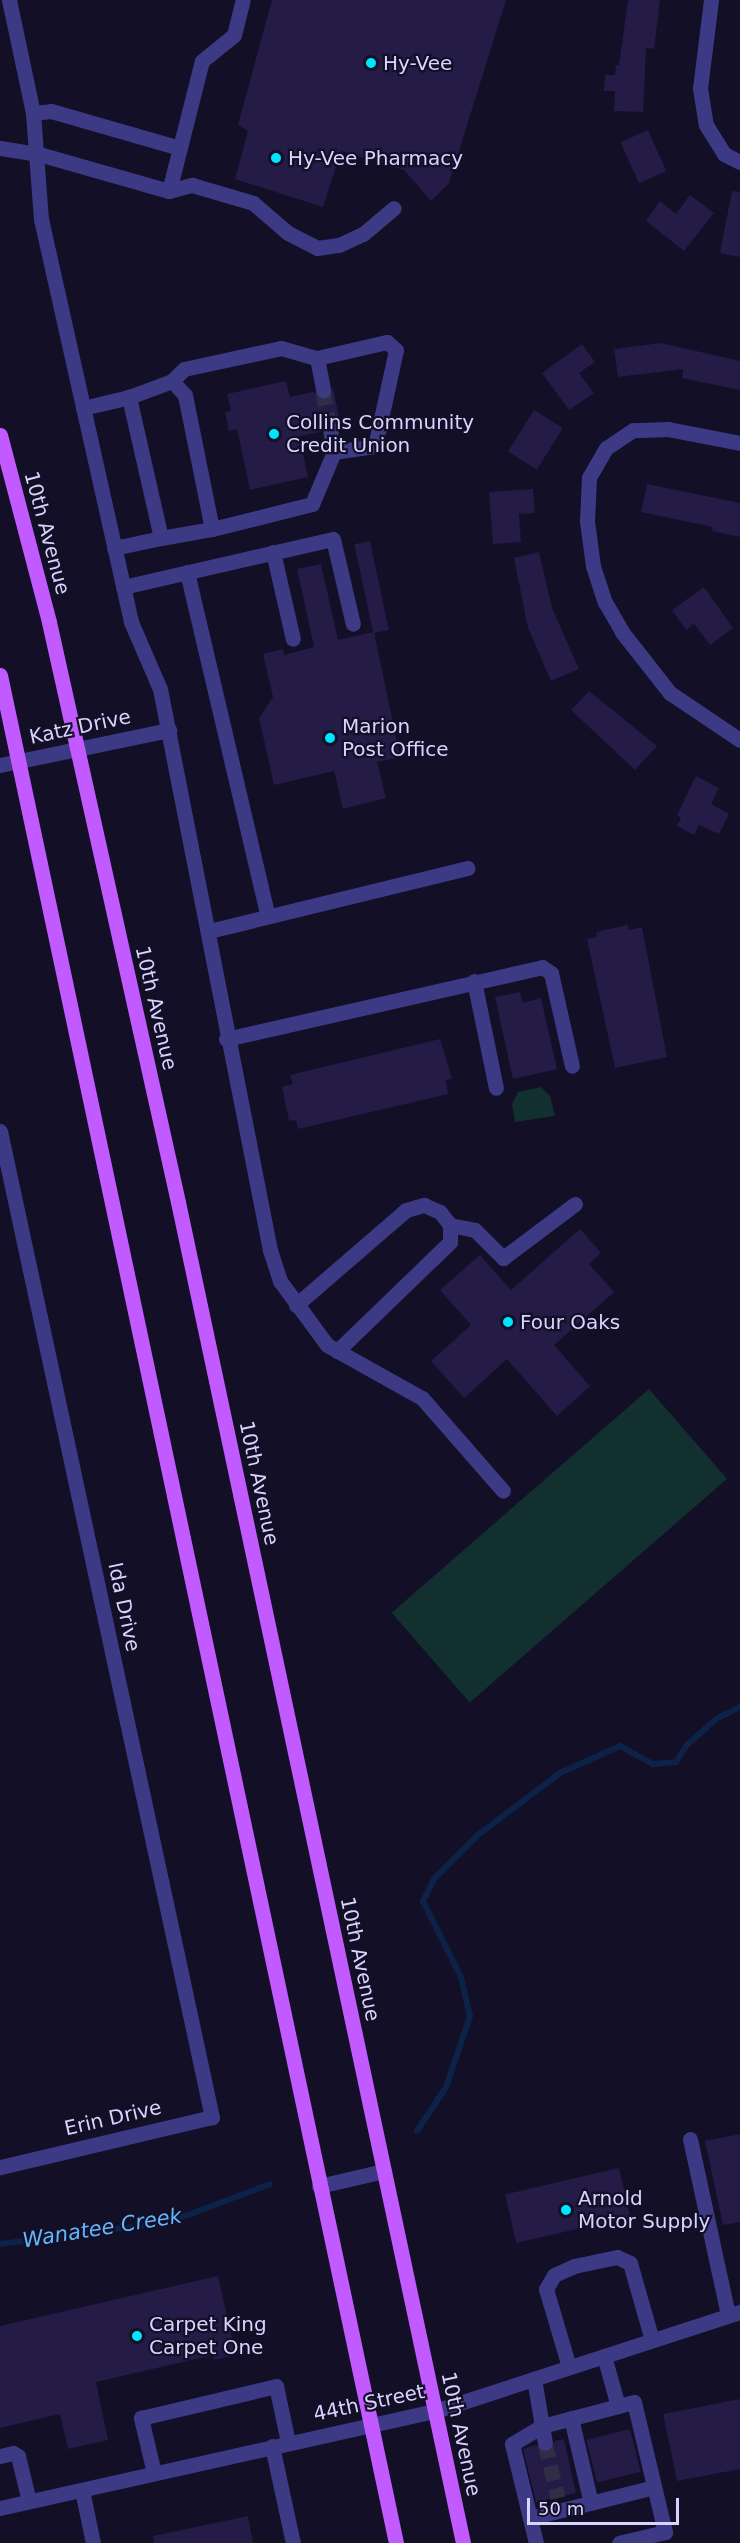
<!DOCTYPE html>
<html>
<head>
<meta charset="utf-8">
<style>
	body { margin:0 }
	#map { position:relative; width:740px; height:2543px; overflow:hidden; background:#130f26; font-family:"DejaVu Sans",sans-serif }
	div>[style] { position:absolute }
	.green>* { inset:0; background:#12302f; transform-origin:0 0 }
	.stream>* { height:6px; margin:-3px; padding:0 3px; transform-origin:3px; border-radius:3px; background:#0c2248 }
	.building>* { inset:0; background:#241b47; transform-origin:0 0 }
	.minor-tunnel>* { height:15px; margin-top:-7.5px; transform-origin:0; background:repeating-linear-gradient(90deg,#312d47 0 15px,transparent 0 23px) }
	.minor>* { height:15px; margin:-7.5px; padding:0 7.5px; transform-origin:7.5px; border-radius:7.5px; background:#3d3a85 }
	.major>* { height:15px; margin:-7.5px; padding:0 7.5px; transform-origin:7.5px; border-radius:7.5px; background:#c25bff }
	.dots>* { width:16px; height:16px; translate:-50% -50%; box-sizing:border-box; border:3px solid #130f26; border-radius:50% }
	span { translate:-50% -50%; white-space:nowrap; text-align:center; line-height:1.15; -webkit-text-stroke:4.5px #130f26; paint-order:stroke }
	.poi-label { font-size:20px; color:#d9d4ff }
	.left { translate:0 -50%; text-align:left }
	.street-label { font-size:20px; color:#d9d4ff }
	.water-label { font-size:21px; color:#62b6ff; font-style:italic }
	.scale { position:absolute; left:527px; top:2498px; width:152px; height:27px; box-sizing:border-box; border:3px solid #d9d4ff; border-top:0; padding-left:8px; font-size:18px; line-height:21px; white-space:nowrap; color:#d9d4ff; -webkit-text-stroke:4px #130f26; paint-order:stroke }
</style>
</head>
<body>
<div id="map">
	<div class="green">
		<i style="clip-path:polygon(541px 1087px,550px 1096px,555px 1116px,515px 1122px,512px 1104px,518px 1092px)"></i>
		<i style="left:649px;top:1389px;width:119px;height:341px;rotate:49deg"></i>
	</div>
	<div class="stream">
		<i style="left:417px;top:2131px;width:53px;rotate:-56.6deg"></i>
		<i style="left:446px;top:2087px;width:75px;rotate:-71.3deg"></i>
		<i style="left:470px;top:2016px;width:40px;rotate:-103deg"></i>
		<i style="left:461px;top:1977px;width:85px;rotate:-116.6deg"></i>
		<i style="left:423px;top:1901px;width:25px;rotate:-63deg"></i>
		<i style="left:434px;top:1879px;width:62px;rotate:-45deg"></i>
		<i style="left:478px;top:1835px;width:103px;rotate:-37.1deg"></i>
		<i style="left:560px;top:1773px;width:66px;rotate:-24.2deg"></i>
		<i style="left:620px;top:1746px;width:38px;rotate:29deg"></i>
		<i style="left:653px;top:1764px;width:23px;rotate:-5deg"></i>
		<i style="left:676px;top:1762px;width:20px;rotate:-57deg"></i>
		<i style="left:687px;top:1745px;width:39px;rotate:-42deg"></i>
		<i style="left:716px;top:1719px;width:27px;rotate:-27deg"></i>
		<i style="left:0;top:2244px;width:170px;rotate:-7.4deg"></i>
		<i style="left:169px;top:2222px;width:108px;rotate:-20.6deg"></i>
	</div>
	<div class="building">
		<i style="clip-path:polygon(272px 0,506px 0,449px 183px,431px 201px,404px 170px,341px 151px,323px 207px,235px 179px,248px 131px,238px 125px)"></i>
		<i style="clip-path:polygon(628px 0,660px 0,654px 49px,646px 48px,643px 112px,614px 111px,615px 91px,604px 91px,605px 75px,615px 75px,616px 65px,619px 65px)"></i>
		<i style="left:648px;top:130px;width:45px;height:30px;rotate:66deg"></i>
		<i style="clip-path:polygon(732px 191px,740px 192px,740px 257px,720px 253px)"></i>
		<i style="clip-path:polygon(690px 195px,714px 213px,684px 251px,646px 221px,660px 201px,676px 214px)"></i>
		<i style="clip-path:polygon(661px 343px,740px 361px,740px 390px,682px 378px,683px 369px,618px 377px,614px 349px)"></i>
		<i style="clip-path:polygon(582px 344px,595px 362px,579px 373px,594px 393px,569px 410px,542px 373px)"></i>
		<i style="clip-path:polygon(286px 381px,290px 397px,313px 392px,325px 399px,333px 388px,341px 427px,328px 420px,321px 432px,299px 436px,308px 477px,250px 490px,237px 429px,229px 431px,225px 412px,231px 411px,227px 394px)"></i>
		<i style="left:534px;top:410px;width:34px;height:49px;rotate:32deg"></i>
		<i style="clip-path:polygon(647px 484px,740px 503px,740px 537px,712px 531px,713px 527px,641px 512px)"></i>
		<i style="clip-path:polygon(533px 489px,535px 513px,519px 514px,521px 542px,493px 544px,489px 492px)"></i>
		<i style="left:370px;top:541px;width:91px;height:16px;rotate:78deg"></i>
		<i style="clip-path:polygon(539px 552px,552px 608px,579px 669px,551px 681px,528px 628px,514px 558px)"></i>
		<i style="clip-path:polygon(321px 564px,338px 640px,374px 632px,400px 757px,377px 762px,386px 798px,343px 809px,334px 771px,274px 785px,259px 718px,273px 697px,263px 654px,283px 649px,284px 655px,314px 647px,297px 569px)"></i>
		<i style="clip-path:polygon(704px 587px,733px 628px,710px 645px,694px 624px,686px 630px,672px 610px)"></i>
		<i style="clip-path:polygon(589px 691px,657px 746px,635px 770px,571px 710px)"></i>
		<i style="clip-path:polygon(696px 776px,719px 788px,711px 804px,729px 814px,719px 834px,699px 825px,694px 835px,677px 826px,681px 818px,677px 815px)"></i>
		<i style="clip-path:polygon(628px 925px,629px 930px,642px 927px,667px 1057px,615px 1068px,587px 939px,597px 937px,596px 932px)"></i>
		<i style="clip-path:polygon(520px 992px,523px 1003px,541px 998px,557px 1069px,513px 1079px,495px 997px)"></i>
		<i style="clip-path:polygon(440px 1039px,452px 1079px,446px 1080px,448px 1094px,298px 1129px,296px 1120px,289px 1121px,282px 1087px,293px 1084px,290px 1075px)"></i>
		<i style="clip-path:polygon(580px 1229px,601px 1253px,589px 1264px,614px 1292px,554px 1345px,590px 1386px,557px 1416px,507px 1359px,464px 1398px,431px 1361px,471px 1325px,440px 1290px,480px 1255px,511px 1290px)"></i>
		<i style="clip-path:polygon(740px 2134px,740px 2222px,723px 2225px,705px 2141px)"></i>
		<i style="left:619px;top:2168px;width:50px;height:117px;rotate:77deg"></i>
		<i style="clip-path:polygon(218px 2276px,236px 2355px,214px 2360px,213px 2355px,96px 2382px,108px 2440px,68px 2449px,60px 2414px,0 2428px,0 2326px)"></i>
		<i style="clip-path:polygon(740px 2399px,740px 2469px,677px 2481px,663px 2414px)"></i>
		<i style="left:630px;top:2429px;width:44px;height:45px;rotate:76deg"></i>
		<i style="clip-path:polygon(564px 2439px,576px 2493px,536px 2502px,523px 2449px,536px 2445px,547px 2452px,555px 2441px)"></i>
		<i style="clip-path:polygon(248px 2516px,253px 2543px,154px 2543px,153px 2536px)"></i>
	</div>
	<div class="minor-tunnel">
		<i style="left:323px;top:390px;width:40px;rotate:80deg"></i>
		<i style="left:545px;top:2443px;width:56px;rotate:76.5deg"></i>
	</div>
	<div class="minor">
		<i style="left:9px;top:0;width:116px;rotate:78deg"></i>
		<i style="left:33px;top:113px;width:106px;rotate:85.7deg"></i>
		<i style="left:41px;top:219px;width:413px;rotate:77.4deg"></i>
		<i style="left:131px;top:622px;width:73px;rotate:66.6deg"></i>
		<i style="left:160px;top:689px;width:572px;rotate:78.91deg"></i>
		<i style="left:270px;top:1250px;width:33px;rotate:72deg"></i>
		<i style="left:280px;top:1281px;width:79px;rotate:53.7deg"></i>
		<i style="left:327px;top:1345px;width:109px;rotate:29.2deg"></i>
		<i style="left:422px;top:1398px;width:123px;rotate:48.9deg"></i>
		<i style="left:711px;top:0;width:89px;rotate:97.1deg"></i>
		<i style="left:700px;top:88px;width:37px;rotate:81deg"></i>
		<i style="left:706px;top:125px;width:34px;rotate:58deg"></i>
		<i style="left:724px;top:154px;width:18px;rotate:27deg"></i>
		<i style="left:33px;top:113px;width:18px;rotate:-6deg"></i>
		<i style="left:51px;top:111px;width:134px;rotate:16deg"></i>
		<i style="left:0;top:148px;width:39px;rotate:9deg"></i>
		<i style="left:39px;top:154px;width:135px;rotate:15.9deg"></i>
		<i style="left:169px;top:191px;width:134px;rotate:-75.8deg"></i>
		<i style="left:202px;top:61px;width:41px;rotate:-39.1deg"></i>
		<i style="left:234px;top:35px;width:36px;rotate:-76deg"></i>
		<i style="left:169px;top:191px;width:24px;rotate:-15deg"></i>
		<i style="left:192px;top:185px;width:64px;rotate:16.4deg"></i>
		<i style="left:253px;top:203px;width:46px;rotate:40.6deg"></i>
		<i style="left:288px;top:233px;width:33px;rotate:27deg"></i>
		<i style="left:317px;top:248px;width:22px;rotate:-8deg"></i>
		<i style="left:339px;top:245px;width:26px;rotate:-25deg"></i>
		<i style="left:363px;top:234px;width:40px;rotate:-40deg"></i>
		<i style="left:317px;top:358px;width:33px;rotate:79deg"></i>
		<i style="left:83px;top:408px;width:47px;rotate:-13.4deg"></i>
		<i style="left:129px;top:397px;width:46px;rotate:-20.4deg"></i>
		<i style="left:172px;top:381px;width:17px;rotate:-45deg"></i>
		<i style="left:184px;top:369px;width:99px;rotate:-12.2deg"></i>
		<i style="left:281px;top:348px;width:37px;rotate:16deg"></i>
		<i style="left:317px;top:358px;width:72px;rotate:-12.9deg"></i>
		<i style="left:387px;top:342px;width:12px;rotate:42deg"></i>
		<i style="left:396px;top:350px;width:98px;rotate:102.3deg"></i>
		<i style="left:375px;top:446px;width:41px;rotate:171.7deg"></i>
		<i style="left:740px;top:443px;width:73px;rotate:-169deg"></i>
		<i style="left:668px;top:429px;width:35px;rotate:178deg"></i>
		<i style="left:633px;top:430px;width:32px;rotate:146deg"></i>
		<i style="left:606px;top:448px;width:34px;rotate:120deg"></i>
		<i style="left:589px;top:477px;width:44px;rotate:92.6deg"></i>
		<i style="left:587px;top:521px;width:45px;rotate:82.4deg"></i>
		<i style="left:593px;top:566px;width:38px;rotate:72deg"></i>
		<i style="left:605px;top:602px;width:34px;rotate:60deg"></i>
		<i style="left:622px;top:632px;width:78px;rotate:51.8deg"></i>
		<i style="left:670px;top:693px;width:84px;rotate:33.9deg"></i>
		<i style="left:212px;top:529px;width:103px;rotate:-14deg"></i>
		<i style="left:312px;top:504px;width:56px;rotate:-67.1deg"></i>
		<i style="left:334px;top:452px;width:23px;rotate:-100deg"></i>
		<i style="left:161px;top:538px;width:52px;rotate:-10deg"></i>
		<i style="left:212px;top:529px;width:137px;rotate:-101.4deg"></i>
		<i style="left:185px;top:395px;width:19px;rotate:-133deg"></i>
		<i style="left:114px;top:548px;width:48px;rotate:-12deg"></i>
		<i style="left:161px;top:538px;width:145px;rotate:-102.8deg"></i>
		<i style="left:273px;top:552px;width:89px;rotate:77.1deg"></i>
		<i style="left:187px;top:572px;width:353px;rotate:76.8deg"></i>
		<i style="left:123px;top:587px;width:215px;rotate:-12.9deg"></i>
		<i style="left:333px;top:539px;width:87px;rotate:76.8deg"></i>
		<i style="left:0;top:765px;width:173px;rotate:-11.7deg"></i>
		<i style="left:209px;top:931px;width:266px;rotate:-13.7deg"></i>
		<i style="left:474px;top:981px;width:109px;rotate:78.4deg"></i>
		<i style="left:226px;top:1039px;width:324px;rotate:-12.8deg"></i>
		<i style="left:542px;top:967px;width:11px;rotate:34deg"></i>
		<i style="left:551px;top:973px;width:95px;rotate:77.3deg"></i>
		<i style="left:0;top:1131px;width:1009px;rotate:77.87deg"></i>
		<i style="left:212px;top:2117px;width:218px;rotate:166.7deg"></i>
		<i style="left:450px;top:1225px;width:25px;rotate:11deg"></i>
		<i style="left:475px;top:1230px;width:40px;rotate:45deg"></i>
		<i style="left:503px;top:1258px;width:90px;rotate:-36.9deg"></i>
		<i style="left:296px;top:1305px;width:145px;rotate:-40.8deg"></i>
		<i style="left:406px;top:1210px;width:19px;rotate:-16deg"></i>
		<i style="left:424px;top:1205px;width:17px;rotate:24deg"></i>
		<i style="left:440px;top:1212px;width:16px;rotate:52deg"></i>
		<i style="left:450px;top:1225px;width:17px;rotate:90deg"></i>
		<i style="left:450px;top:1242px;width:157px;rotate:136deg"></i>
		<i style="left:690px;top:2139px;width:180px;rotate:77.8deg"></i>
		<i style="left:319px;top:2186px;width:67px;rotate:-13deg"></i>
		<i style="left:569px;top:2367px;width:81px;rotate:-106.4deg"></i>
		<i style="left:546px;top:2289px;width:16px;rotate:-60deg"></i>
		<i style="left:554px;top:2275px;width:22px;rotate:-24deg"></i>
		<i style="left:574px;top:2266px;width:44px;rotate:-11.8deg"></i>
		<i style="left:617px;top:2257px;width:14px;rotate:25deg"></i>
		<i style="left:630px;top:2263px;width:80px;rotate:74.1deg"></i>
		<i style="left:534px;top:2379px;width:48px;rotate:80.3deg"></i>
		<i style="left:542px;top:2426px;width:79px;rotate:-14.7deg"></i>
		<i style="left:618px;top:2406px;width:52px;rotate:-105.6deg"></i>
		<i style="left:618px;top:2406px;width:16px;rotate:-14deg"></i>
		<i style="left:634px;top:2402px;width:134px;rotate:76.6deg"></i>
		<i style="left:665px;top:2532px;width:47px;rotate:166.6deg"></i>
		<i style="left:571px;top:2418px;width:87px;rotate:76.8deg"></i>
		<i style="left:272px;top:2446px;width:99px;rotate:77.8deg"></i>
		<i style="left:0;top:2456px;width:13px;rotate:-13deg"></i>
		<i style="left:13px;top:2453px;width:6px;rotate:31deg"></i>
		<i style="left:18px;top:2456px;width:46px;rotate:76.3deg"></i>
		<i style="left:154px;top:2473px;width:57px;rotate:-103.3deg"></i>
		<i style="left:141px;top:2418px;width:139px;rotate:-13.3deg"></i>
		<i style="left:276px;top:2386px;width:57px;rotate:77.9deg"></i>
		<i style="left:82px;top:2490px;width:54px;rotate:78.3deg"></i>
		<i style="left:0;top:2508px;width:446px;rotate:-12.6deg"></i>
		<i style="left:435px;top:2411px;width:321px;rotate:-18deg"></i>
		<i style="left:530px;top:2518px;width:128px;rotate:-14deg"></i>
		<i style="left:536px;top:2543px;width:102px;rotate:-103.6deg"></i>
		<i style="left:512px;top:2444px;width:35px;rotate:-31deg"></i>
		<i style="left:542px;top:2426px;width:17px;rotate:80deg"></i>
	</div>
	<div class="major">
		<i style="left:0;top:435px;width:193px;rotate:75.3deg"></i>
		<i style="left:49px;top:622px;width:594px;rotate:77.46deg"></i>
		<i style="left:178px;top:1202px;width:1371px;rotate:78deg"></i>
		<i style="left:0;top:675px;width:1910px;rotate:78.03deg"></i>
	</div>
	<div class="dots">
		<i style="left:371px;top:63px;background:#00e5ff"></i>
		<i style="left:276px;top:158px;background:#00e5ff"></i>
		<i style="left:274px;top:434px;background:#00e5ff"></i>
		<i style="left:330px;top:738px;background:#00e5ff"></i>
		<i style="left:508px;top:1322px;background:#00e5ff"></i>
		<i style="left:566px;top:2210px;background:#00e5ff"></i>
		<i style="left:137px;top:2336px;background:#00e5ff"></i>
	</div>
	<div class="poi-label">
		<span class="left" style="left:383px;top:63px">Hy-Vee</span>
		<span class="left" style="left:288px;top:158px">Hy-Vee Pharmacy</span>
		<span class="left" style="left:286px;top:434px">Collins Community<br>Credit Union</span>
		<span class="left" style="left:342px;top:738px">Marion<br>Post Office</span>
		<span class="left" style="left:520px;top:1322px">Four Oaks</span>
		<span class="left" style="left:578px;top:2210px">Arnold<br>Motor Supply</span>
		<span class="left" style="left:149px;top:2336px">Carpet King<br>Carpet One</span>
	</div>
	<div class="street-label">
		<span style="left:47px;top:533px;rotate:75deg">10th Avenue</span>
		<span style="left:80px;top:727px;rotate:-12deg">Katz Drive</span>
		<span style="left:156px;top:1008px;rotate:77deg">10th Avenue</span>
		<span style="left:259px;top:1483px;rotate:78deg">10th Avenue</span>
		<span style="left:124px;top:1607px;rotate:78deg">Ida Drive</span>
		<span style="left:360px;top:1959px;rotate:78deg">10th Avenue</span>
		<span style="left:113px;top:2118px;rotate:-13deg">Erin Drive</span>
		<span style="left:369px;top:2403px;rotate:-12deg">44th Street</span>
		<span style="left:461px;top:2434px;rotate:78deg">10th Avenue</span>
	</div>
	<div class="water-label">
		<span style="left:102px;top:2228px;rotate:-9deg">Wanatee Creek</span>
	</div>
	<div class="scale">50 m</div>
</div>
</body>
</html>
